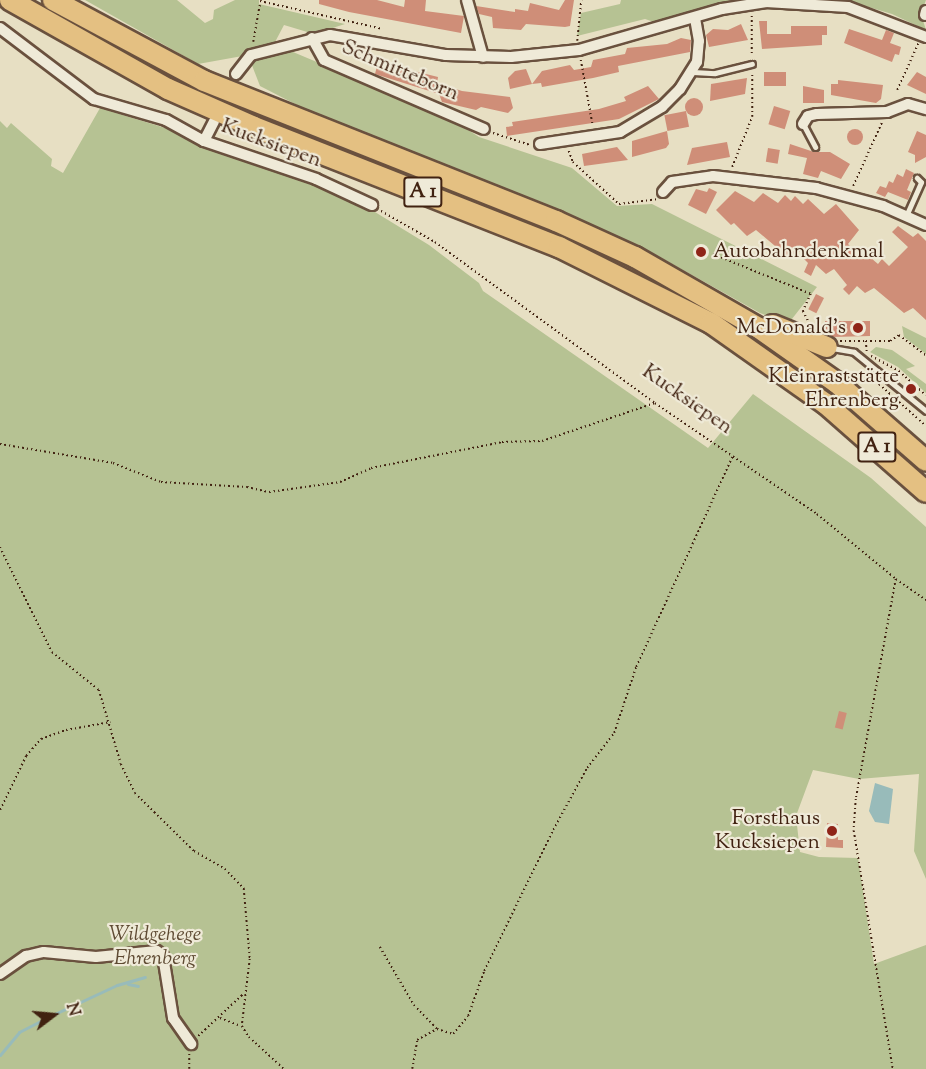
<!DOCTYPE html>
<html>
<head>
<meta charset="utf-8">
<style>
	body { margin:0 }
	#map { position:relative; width:926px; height:1069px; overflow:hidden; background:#e7dfc3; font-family:"Sorts Mill Goudy",serif }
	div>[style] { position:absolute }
	.green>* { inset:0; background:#b6c293 }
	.water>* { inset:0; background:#98bbba }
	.stream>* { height:3px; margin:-1.5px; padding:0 1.5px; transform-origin:1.5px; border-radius:1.5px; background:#98bbba }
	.building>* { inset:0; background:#cf8e78; transform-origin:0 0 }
	.round { border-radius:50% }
	.path>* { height:1.5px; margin-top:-0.75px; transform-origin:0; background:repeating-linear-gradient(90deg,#412211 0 1.5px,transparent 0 4.5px) }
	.roads { filter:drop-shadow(2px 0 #6a513e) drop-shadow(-2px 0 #6a513e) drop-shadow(0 2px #6a513e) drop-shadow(0 -2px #6a513e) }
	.service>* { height:5px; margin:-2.5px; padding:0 2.5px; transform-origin:2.5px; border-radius:2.5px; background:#efead8 }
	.minor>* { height:10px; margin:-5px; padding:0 5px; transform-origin:5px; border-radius:5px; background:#efead8 }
	.motorway>* { height:20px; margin:-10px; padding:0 10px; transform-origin:10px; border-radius:10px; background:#e4c082 }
	.dots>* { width:16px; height:16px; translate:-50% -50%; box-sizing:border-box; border:3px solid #efead8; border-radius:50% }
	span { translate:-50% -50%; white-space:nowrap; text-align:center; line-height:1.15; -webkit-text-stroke:4.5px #efead8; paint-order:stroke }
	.shield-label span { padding:2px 4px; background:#efead8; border:2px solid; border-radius:4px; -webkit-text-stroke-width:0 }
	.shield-label { font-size:20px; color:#412211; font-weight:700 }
	.street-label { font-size:21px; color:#412211 }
	.poi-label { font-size:21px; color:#412211 }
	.left { translate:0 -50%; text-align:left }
	.right { translate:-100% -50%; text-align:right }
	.park-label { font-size:21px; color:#5e4a32; font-style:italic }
	.north { position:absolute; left:24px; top:985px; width:60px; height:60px; -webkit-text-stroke:4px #efead8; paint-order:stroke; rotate:74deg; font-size:16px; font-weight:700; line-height:24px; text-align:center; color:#412211 }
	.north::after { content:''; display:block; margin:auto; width:21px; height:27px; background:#412211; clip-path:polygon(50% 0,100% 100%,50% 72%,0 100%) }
</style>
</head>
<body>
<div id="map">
	<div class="green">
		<i style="clip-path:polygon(85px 0,177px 0,205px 23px,213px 19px,214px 10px,235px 0,259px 0,259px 4px,345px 24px,314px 34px,284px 25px,274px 44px,450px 118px,479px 137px,572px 168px,617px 206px,652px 204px,817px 287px,788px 324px,760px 313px,658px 256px,536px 200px,332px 123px,260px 86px,248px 55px,198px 64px)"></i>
		<i style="clip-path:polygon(621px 0,731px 0,654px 22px,645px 19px,577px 36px,581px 13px,620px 4px)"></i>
		<i style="clip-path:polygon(845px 0,926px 0,921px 14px,926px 30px,892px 14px)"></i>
		<i style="clip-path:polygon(100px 108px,175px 131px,207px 148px,327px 187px,370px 209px,429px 245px,479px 283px,483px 291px,708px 448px,753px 394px,871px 478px,926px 527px,926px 879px,914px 851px,919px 774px,859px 779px,813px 770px,796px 816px,800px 852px,819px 857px,858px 858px,874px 964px,926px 945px,926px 1069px,0 1069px,0 121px,7px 128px,11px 123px,52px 159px,51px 166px,63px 173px)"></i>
		<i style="clip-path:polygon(902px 326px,926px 338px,926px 354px,904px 337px)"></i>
		<i style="clip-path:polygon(876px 347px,892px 350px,915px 366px,906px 369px,926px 384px,926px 393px,898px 367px,870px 352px)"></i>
	</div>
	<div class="water">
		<i style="clip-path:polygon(875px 783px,893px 789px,889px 824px,875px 822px,869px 811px)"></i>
	</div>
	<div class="stream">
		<i style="left:128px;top:984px;width:10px;rotate:11deg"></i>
		<i style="left:0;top:1055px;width:30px;rotate:-50deg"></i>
		<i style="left:19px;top:1032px;width:33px;rotate:-27deg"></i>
		<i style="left:48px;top:1017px;width:76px;rotate:-24.9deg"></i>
		<i style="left:117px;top:985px;width:29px;rotate:-16deg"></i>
	</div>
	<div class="building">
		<i style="clip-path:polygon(319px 0,377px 0,404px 7px,405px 0,426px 0,425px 11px,464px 16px,461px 33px,349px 12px,319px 4px)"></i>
		<i style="clip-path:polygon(565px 0,574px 0,570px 26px,565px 27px,526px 24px,521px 30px,493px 28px,492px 17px,479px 14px,476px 6px,515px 12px,515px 9px,528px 11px,530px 3px,559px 10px)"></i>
		<i style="clip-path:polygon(759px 21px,767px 21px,767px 34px,791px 34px,791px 26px,827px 26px,827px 35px,822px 35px,822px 45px,762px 49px)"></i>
		<i style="clip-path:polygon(741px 24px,748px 40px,709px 47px,706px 35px,713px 29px,728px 30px)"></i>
		<i style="clip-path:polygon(849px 29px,882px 40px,886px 30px,894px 33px,890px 43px,901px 47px,899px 55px,895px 54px,892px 62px,844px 43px)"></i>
		<i style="clip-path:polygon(681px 38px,691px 40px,690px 52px,618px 66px,619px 72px,593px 78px,542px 87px,541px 83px,532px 84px,542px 71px,570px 65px,574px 70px,591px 67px,593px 60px,625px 54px,627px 48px,667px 44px)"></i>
		<i style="clip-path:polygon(378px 62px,438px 77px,437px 83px,462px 91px,510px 97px,513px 108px,508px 113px,481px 107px,476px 110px,442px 102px,439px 94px,375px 74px)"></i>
		<i style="clip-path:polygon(526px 69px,532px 84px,510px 89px,508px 78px,515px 71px)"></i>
		<i style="left:764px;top:72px;width:22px;height:14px"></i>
		<i style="clip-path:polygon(917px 72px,926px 77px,926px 94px,907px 85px)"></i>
		<i style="clip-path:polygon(747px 78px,745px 94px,710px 101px,711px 84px)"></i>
		<i style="clip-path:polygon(838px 80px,883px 85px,881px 99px,876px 103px,831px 95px,831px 84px,838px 84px)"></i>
		<i style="clip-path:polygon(648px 86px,659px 99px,619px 119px,507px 136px,506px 127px,513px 126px,512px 122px,599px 109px,626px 101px,624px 97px)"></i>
		<i style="clip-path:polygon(803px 86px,824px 90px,824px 103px,803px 103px)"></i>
		<i class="round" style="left:685px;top:98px;width:18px;height:18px"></i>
		<i style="left:774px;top:106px;width:17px;height:19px;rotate:17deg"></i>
		<i style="left:686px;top:111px;width:16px;height:22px;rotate:79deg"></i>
		<i class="round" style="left:847px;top:129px;width:16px;height:16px"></i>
		<i style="clip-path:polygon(667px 131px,669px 144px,666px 148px,632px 157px,632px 141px)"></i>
		<i style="clip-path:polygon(917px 131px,926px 135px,926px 157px,915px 163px,915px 155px,908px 152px)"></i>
		<i style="clip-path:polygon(727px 142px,730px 157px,687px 165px,692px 148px)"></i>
		<i style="clip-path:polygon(790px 144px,814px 152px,830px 152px,850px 164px,841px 179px,821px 171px,818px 178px,803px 174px,807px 158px,788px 154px)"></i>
		<i style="clip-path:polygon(617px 147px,628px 160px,584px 166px,582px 154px)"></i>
		<i style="left:768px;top:148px;width:12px;height:14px;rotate:9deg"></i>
		<i style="clip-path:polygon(906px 169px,914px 173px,907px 190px,911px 192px,908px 200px,888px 192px,885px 197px,876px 193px,880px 186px,886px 188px,889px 181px,893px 183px,897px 174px,903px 177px)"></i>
		<i style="clip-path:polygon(709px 188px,717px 192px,706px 214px,688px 205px,696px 189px,707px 192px)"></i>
		<i style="clip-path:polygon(735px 191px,754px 202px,763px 193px,778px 203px,785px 195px,791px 201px,795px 196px,803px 204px,808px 199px,824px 214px,836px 204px,859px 230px,848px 244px,860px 256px,864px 252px,878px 264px,882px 259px,889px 266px,908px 247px,892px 232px,898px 226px,913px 237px,918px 233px,926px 241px,926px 320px,913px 308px,904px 313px,874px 288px,865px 293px,857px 286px,849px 295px,843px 289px,847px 285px,834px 269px,826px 274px,816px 265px,811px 276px,804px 272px,808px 263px,804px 259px,818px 245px,787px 256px,756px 230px,747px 236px,734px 223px,731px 225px,716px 210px)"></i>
		<i style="left:816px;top:294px;width:9px;height:17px;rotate:27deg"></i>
		<i style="clip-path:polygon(825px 321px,870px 321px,870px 336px,833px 337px,825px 333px)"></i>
		<i style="left:839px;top:711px;width:8px;height:17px;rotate:14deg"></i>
		<i style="clip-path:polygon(827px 823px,838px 824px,838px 840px,843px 840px,843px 848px,826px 847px)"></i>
	</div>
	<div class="path">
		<i style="left:260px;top:1px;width:126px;rotate:12.8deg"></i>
		<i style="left:752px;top:16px;width:40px;rotate:90deg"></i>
		<i style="left:577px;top:41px;width:41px;rotate:-84.4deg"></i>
		<i style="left:253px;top:42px;width:40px;rotate:-80deg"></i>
		<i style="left:581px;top:60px;width:67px;rotate:79.7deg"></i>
		<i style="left:897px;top:90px;width:51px;rotate:-65.5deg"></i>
		<i style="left:493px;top:133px;width:39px;rotate:18deg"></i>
		<i style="left:569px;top:151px;width:12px;rotate:70deg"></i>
		<i style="left:573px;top:162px;width:62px;rotate:42.4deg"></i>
		<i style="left:619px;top:204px;width:38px;rotate:-7deg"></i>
		<i style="left:732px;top:167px;width:54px;rotate:-68.2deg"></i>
		<i style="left:752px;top:117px;width:44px;rotate:-90deg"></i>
		<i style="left:853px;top:186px;width:70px;rotate:-65.6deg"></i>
		<i style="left:381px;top:211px;width:62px;rotate:29.9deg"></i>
		<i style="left:435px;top:242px;width:273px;rotate:36.2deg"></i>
		<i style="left:655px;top:403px;width:196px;rotate:34.4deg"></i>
		<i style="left:817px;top:514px;width:102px;rotate:39.4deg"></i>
		<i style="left:896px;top:579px;width:224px;rotate:100.3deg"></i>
		<i style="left:856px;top:799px;width:32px;rotate:94deg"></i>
		<i style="left:854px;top:831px;width:241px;rotate:80.7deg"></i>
		<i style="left:713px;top:254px;width:106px;rotate:22.2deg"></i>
		<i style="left:811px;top:294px;width:19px;rotate:115deg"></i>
		<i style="left:803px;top:311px;width:15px;rotate:62deg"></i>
		<i style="left:840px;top:341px;width:26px"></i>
		<i style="left:866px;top:341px;width:12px;rotate:85deg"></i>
		<i style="left:866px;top:341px;width:24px"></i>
		<i style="left:890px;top:341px;width:11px;rotate:-34deg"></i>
		<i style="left:899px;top:335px;width:34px;rotate:37deg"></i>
		<i style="left:871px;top:356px;width:32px;rotate:28deg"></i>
		<i style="left:899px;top:371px;width:36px;rotate:42deg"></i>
		<i style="left:869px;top:375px;width:76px;rotate:41.8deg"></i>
		<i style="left:0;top:444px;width:115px;rotate:9.5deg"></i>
		<i style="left:113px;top:463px;width:52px;rotate:21.6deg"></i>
		<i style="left:161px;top:482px;width:86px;rotate:3.3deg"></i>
		<i style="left:247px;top:487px;width:23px;rotate:13deg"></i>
		<i style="left:269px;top:492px;width:72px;rotate:-8deg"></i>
		<i style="left:340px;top:482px;width:34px;rotate:-24deg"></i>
		<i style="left:371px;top:468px;width:134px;rotate:-11.2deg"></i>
		<i style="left:502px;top:442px;width:40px;rotate:-1.4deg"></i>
		<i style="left:542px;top:441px;width:119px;rotate:-18.6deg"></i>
		<i style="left:0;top:547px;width:117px;rotate:63.7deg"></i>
		<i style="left:52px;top:652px;width:60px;rotate:39deg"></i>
		<i style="left:99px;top:690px;width:77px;rotate:73.4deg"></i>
		<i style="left:121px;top:764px;width:32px;rotate:64deg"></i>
		<i style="left:135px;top:793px;width:83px;rotate:44.5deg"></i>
		<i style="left:194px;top:851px;width:36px;rotate:30deg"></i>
		<i style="left:225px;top:869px;width:28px;rotate:46deg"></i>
		<i style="left:244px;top:889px;width:70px;rotate:85.1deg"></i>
		<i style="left:250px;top:959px;width:67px;rotate:96.8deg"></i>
		<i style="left:242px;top:1026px;width:13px;rotate:58deg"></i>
		<i style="left:249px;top:1037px;width:47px;rotate:42.4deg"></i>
		<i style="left:896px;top:579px;width:37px;rotate:35deg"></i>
		<i style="left:0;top:810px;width:60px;rotate:-64.3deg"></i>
		<i style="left:26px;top:756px;width:23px;rotate:-49deg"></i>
		<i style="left:41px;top:739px;width:27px;rotate:-20deg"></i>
		<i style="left:66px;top:730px;width:45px;rotate:-10.3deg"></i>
		<i style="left:380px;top:947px;width:67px;rotate:59.6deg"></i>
		<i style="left:414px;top:1005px;width:33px;rotate:46deg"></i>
		<i style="left:437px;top:1029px;width:17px;rotate:17deg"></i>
		<i style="left:453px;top:1034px;width:23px;rotate:-50deg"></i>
		<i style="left:468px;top:1016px;width:48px;rotate:-70.4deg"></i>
		<i style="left:484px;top:971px;width:157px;rotate:-63.9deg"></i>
		<i style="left:553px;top:830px;width:71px;rotate:-61.3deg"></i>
		<i style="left:587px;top:768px;width:44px;rotate:-52.4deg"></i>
		<i style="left:614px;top:733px;width:70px;rotate:-71.6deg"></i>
		<i style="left:636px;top:667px;width:231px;rotate:-65.4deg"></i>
		<i style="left:220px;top:1018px;width:22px;rotate:21deg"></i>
		<i style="left:198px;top:1036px;width:62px;rotate:-43deg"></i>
		<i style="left:189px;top:1069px;width:16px;rotate:-90deg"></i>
		<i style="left:412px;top:1069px;width:29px;rotate:-80deg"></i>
		<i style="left:417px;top:1040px;width:23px;rotate:-29deg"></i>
	</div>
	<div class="roads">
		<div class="service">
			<i style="left:693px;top:72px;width:22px;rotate:3deg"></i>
			<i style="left:715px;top:73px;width:38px;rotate:-14deg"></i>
			<i style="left:803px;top:124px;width:26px;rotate:62deg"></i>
			<i style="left:906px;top:216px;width:37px;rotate:-66deg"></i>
			<i style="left:921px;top:182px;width:6px;rotate:-135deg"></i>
			<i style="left:832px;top:348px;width:22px;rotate:10deg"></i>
			<i style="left:854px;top:352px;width:93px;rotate:39.3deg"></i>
		</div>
		<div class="minor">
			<i style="left:467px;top:0;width:59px;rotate:74.3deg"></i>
			<i style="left:925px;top:15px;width:4px;rotate:-76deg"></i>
			<i style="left:0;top:28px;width:118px;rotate:37.1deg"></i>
			<i style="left:94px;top:99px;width:75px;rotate:16.3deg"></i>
			<i style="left:166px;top:120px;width:43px;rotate:28.9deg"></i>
			<i style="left:204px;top:141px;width:118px;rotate:18.7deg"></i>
			<i style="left:316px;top:179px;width:62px;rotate:24.9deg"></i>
			<i style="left:312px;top:38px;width:25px;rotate:61deg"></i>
			<i style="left:324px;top:60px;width:174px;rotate:23.3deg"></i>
			<i style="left:236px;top:74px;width:24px;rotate:-52deg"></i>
			<i style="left:251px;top:55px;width:81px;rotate:-14.2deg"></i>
			<i style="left:330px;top:35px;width:118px;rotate:9.8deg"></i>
			<i style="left:446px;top:55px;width:65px;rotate:1.8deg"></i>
			<i style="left:511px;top:57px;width:68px;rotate:-5.9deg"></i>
			<i style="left:579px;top:50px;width:149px;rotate:-16deg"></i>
			<i style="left:722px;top:9px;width:45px;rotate:-9deg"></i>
			<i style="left:766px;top:2px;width:82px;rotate:3.5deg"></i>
			<i style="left:848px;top:7px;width:84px;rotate:21deg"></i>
			<i style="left:803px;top:124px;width:9px;rotate:-58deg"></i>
			<i style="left:808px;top:116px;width:9px;rotate:-13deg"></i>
			<i style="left:817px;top:114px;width:70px;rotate:-1.6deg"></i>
			<i style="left:887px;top:112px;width:22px;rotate:-21deg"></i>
			<i style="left:908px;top:104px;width:19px;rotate:16deg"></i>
			<i style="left:204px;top:141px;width:22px;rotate:-63deg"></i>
			<i style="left:540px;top:144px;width:81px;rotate:-8.5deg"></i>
			<i style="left:620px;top:132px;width:49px;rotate:-30.8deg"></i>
			<i style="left:662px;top:107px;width:25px;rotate:-45deg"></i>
			<i style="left:680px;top:89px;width:32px;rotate:-58deg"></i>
			<i style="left:697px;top:62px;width:21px;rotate:-85deg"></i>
			<i style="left:699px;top:41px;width:23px;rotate:-100deg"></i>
			<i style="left:663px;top:192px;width:13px;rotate:-48deg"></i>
			<i style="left:672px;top:182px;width:41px;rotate:-8.3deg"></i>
			<i style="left:713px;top:176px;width:104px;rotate:6.6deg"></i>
			<i style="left:816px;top:188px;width:69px;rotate:15deg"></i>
			<i style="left:883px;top:206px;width:47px;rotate:23.8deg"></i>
			<i style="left:0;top:974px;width:32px;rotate:-35deg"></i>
			<i style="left:26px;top:956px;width:18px;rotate:-13deg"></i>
			<i style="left:44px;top:952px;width:52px;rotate:5.5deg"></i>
			<i style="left:96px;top:957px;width:61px;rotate:-5.6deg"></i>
			<i style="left:157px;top:951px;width:8px;rotate:40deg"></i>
			<i style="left:163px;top:956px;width:63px;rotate:80.8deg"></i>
			<i style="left:173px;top:1018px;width:32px;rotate:55deg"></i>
		</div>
		<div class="motorway">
			<i style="left:10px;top:0;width:181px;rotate:29.4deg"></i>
			<i style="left:168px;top:89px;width:94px;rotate:23.8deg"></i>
			<i style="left:254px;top:127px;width:328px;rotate:21.5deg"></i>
			<i style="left:559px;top:247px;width:170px;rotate:26.6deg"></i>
			<i style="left:711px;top:323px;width:141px;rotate:35.2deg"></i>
			<i style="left:826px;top:404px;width:133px;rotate:41.3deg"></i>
			<i style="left:53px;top:0;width:171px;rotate:28.2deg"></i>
			<i style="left:204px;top:81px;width:379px;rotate:21.7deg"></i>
			<i style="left:556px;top:221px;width:87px;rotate:24.5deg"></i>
			<i style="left:635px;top:257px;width:143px;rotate:29.8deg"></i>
			<i style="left:759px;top:328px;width:95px;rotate:35.2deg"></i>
			<i style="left:837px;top:383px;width:118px;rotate:41.2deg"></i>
			<i style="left:773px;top:325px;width:58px;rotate:22.2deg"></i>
		</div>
	</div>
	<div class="dots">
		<i style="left:701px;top:252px;background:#8f2418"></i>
		<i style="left:858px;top:328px;background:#8f2418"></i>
		<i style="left:911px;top:389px;background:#8f2418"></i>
		<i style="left:832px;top:831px;background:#8f2418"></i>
	</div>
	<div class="shield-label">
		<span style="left:423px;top:192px">A 1</span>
		<span style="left:877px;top:447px">A 1</span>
	</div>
	<div class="street-label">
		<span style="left:400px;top:71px;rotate:23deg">Schmitteborn</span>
		<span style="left:271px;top:144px;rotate:20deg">Kucksiepen</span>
		<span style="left:687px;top:400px;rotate:35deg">Kucksiepen</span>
	</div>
	<div class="poi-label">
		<span class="left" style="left:713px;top:252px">Autobahndenkmal</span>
		<span class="right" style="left:846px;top:328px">McDonald's</span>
		<span class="right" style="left:899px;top:389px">Kleinraststätte<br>Ehrenberg</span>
		<span class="right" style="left:820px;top:831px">Forsthaus<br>Kucksiepen</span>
	</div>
	<div class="park-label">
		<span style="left:155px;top:947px">Wildgehege<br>Ehrenberg</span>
	</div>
	<div class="north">N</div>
</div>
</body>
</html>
